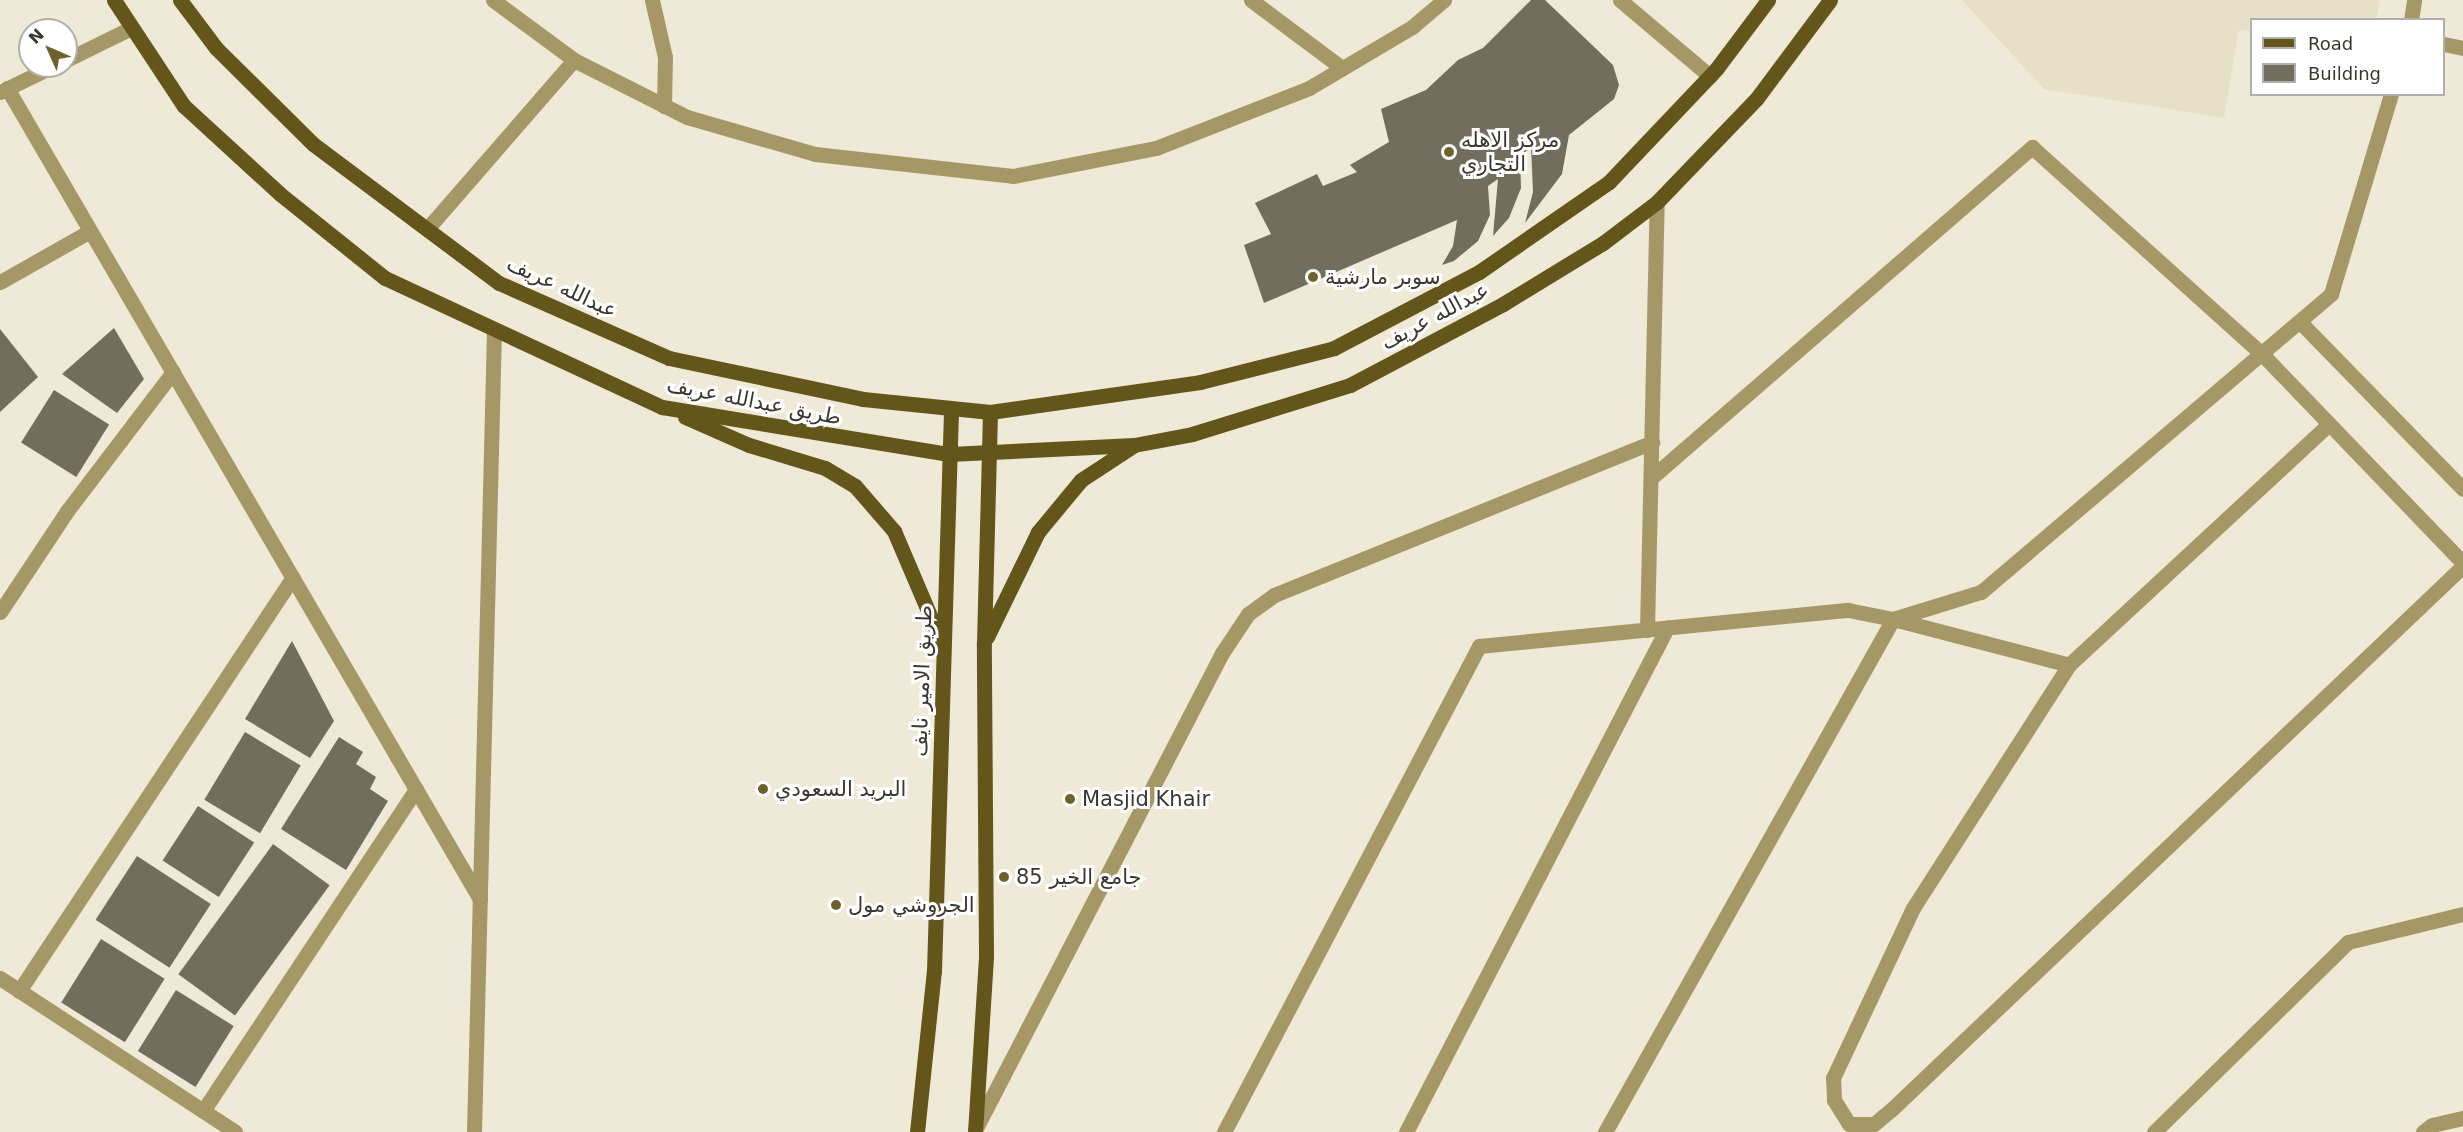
<!DOCTYPE html>
<html>
<head>
<meta charset="utf-8">
<style>
	body { margin:0 }
	#map { position:relative; width:2463px; height:1132px; overflow:hidden; background:#efead7; font-family:"DejaVu Sans","Noto Sans Arabic",sans-serif }
	div>[style] { position:absolute }
	.built>* { inset:0; background:#e6e0c6 }
	.building>* { inset:0; background:#726e5d; transform-origin:0 0 }
	.minor>* { height:15px; margin:-7.5px; padding:0 7.5px; transform-origin:7.5px; border-radius:7.5px; background:#a69866 }
	.major>* { height:15px; margin:-7.5px; padding:0 7.5px; transform-origin:7.5px; border-radius:7.5px; background:#64551a }
	.dots>* { width:16px; height:16px; translate:-50% -50%; box-sizing:border-box; border:3px solid #fff; border-radius:50% }
	span { translate:-50% -50%; white-space:nowrap; text-align:center; line-height:1.15; -webkit-text-stroke:6px #fff; paint-order:stroke }
	.poi-label { font-size:21px; color:#3a3831 }
	.left { translate:0 -50%; text-align:left }
	.street-label { font-size:21px; color:#3a3831 }
	.legend { position:absolute; left:2250px; top:18px; width:195px; height:78px; box-sizing:border-box; background:#fff; border:2px solid #b0afad; margin:0; padding:8px 10px; list-style:none; font-size:18px; color:#3a3831 }
	.legend li { display:flex; align-items:center; gap:12px; height:30px }
	.legend b { width:30px; border:2px solid #b0afad }
	.north { position:absolute; left:18px; top:18px; width:60px; height:60px; box-sizing:border-box; background:#fff; border:2px solid #b0afad; border-radius:50%; rotate:315deg; font-size:16px; font-weight:700; line-height:24px; text-align:center; color:#3a3831 }
	.north::after { content:''; display:block; margin:auto; width:21px; height:27px; background:#6f612e; clip-path:polygon(50% 0,100% 100%,50% 72%,0 100%) }
</style>
</head>
<body>
<div id="map">
	<div class="built">
		<i style="clip-path:polygon(1962px 0,2380px 0,2376px 19px,2252px 20px,2251px 31px,2239px 30px,2224px 118px,2044px 89px)"></i>
	</div>
	<div class="building">
		<i style="clip-path:polygon(1531px 0,1545px 0,1613px 65px,1619px 85px,1614px 99px,1569px 135px,1562px 174px,1525px 223px,1533px 192px,1531px 147px,1520px 156px,1521px 188px,1509px 218px,1493px 236px,1498px 179px,1488px 186px,1490px 215px,1478px 241px,1454px 261px,1442px 265px,1453px 246px,1457px 220px,1264px 303px,1244px 245px,1271px 234px,1255px 203px,1317px 174px,1323px 186px,1357px 172px,1350px 165px,1389px 142px,1381px 109px,1426px 90px,1458px 60px,1483px 48px)"></i>
		<i style="clip-path:polygon(114px 328px,144px 379px,117px 413px,62px 374px)"></i>
		<i style="clip-path:polygon(0 329px,38px 377px,0 412px)"></i>
		<i style="left:54px;top:390px;width:65px;height:62px;rotate:32deg"></i>
		<i style="clip-path:polygon(292px 641px,334px 721px,310px 758px,245px 719px)"></i>
		<i style="left:245px;top:732px;width:65px;height:79px;rotate:31deg"></i>
		<i style="clip-path:polygon(339px 737px,363px 752px,356px 764px,376px 777px,370px 789px,388px 801px,346px 870px,281px 829px)"></i>
		<i style="left:198px;top:806px;width:67px;height:65px;rotate:33deg"></i>
		<i style="left:273px;top:844px;width:70px;height:161px;rotate:36deg"></i>
		<i style="left:137px;top:856px;width:88px;height:76px;rotate:33deg"></i>
		<i style="left:101px;top:939px;width:75px;height:75px;rotate:32deg"></i>
		<i style="left:176px;top:990px;width:68px;height:72px;rotate:32deg"></i>
	</div>
	<div class="minor">
		<i style="left:493px;top:0;width:101px;rotate:36.5deg"></i>
		<i style="left:574px;top:60px;width:127px;rotate:26.8deg"></i>
		<i style="left:687px;top:117px;width:133px;rotate:16.1deg"></i>
		<i style="left:815px;top:154px;width:199px;rotate:6.3deg"></i>
		<i style="left:1013px;top:176px;width:146px;rotate:-11.1deg"></i>
		<i style="left:1156px;top:148px;width:164px;rotate:-21.4deg"></i>
		<i style="left:1309px;top:88px;width:120px;rotate:-30.6deg"></i>
		<i style="left:1412px;top:27px;width:42px;rotate:-40.2deg"></i>
		<i style="left:652px;top:0;width:58px;rotate:77.2deg"></i>
		<i style="left:665px;top:57px;width:49px;rotate:91.2deg"></i>
		<i style="left:1251px;top:0;width:114px;rotate:36.8deg"></i>
		<i style="left:1620px;top:0;width:118px;rotate:40.2deg"></i>
		<i style="left:2411px;top:20px;width:20px;rotate:-81deg"></i>
		<i style="left:2444px;top:44px;width:19px;rotate:12deg"></i>
		<i style="left:66px;top:60px;width:72px;rotate:-26.2deg"></i>
		<i style="left:7px;top:88px;width:939px;rotate:59.75deg"></i>
		<i style="left:0;top:92px;width:59px;rotate:-26.1deg"></i>
		<i style="left:427px;top:229px;width:224px;rotate:-49deg"></i>
		<i style="left:0;top:282px;width:103px;rotate:-29.5deg"></i>
		<i style="left:2301px;top:323px;width:232px;rotate:45.7deg"></i>
		<i style="left:2329px;top:424px;width:355px;rotate:137.2deg"></i>
		<i style="left:2069px;top:665px;width:289px;rotate:122.7deg"></i>
		<i style="left:1913px;top:908px;width:188px;rotate:115.2deg"></i>
		<i style="left:1833px;top:1078px;width:22px;rotate:87deg"></i>
		<i style="left:1834px;top:1100px;width:28px;rotate:58deg"></i>
		<i style="left:1849px;top:1124px;width:25px"></i>
		<i style="left:1874px;top:1124px;width:23px;rotate:-40deg"></i>
		<i style="left:1892px;top:1109px;width:788px;rotate:-43.56deg"></i>
		<i style="left:1651px;top:478px;width:505px;rotate:-40.98deg"></i>
		<i style="left:2032px;top:147px;width:308px;rotate:42deg"></i>
		<i style="left:2261px;top:353px;width:291px;rotate:46.1deg"></i>
		<i style="left:0;top:612px;width:121px;rotate:-56.4deg"></i>
		<i style="left:67px;top:511px;width:175px;rotate:-52.7deg"></i>
		<i style="left:1647px;top:630px;width:428px;rotate:-88.7deg"></i>
		<i style="left:0;top:978px;width:281px;rotate:33.2deg"></i>
		<i style="left:19px;top:991px;width:496px;rotate:-56.5deg"></i>
		<i style="left:203px;top:1111px;width:386px;rotate:-56.5deg"></i>
		<i style="left:975px;top:1130px;width:537px;rotate:-62.62deg"></i>
		<i style="left:1222px;top:653px;width:47px;rotate:-56.3deg"></i>
		<i style="left:1248px;top:614px;width:32px;rotate:-36deg"></i>
		<i style="left:1274px;top:595px;width:408px;rotate:-22deg"></i>
		<i style="left:474px;top:1132px;width:801px;rotate:-88.57deg"></i>
		<i style="left:1224px;top:1132px;width:549px;rotate:-62.31deg"></i>
		<i style="left:1479px;top:646px;width:371px;rotate:-5.6deg"></i>
		<i style="left:1848px;top:610px;width:46px;rotate:11.3deg"></i>
		<i style="left:1893px;top:619px;width:92px;rotate:-17.1deg"></i>
		<i style="left:1981px;top:592px;width:460px;rotate:-40.4deg"></i>
		<i style="left:2331px;top:294px;width:209px;rotate:-73.3deg"></i>
		<i style="left:1406px;top:1132px;width:568px;rotate:-62.62deg"></i>
		<i style="left:1605px;top:1132px;width:588px;rotate:-60.69deg"></i>
		<i style="left:1893px;top:619px;width:182px;rotate:14.6deg"></i>
		<i style="left:2154px;top:1132px;width:272px;rotate:-44.4deg"></i>
		<i style="left:2348px;top:942px;width:118px;rotate:-13.7deg"></i>
		<i style="left:2423px;top:1132px;width:11px;rotate:-38deg"></i>
		<i style="left:2432px;top:1125px;width:32px;rotate:-13deg"></i>
	</div>
	<div class="major">
		<i style="left:114px;top:0;width:127px;rotate:56.6deg"></i>
		<i style="left:184px;top:106px;width:130px;rotate:42.5deg"></i>
		<i style="left:280px;top:194px;width:134px;rotate:38.7deg"></i>
		<i style="left:385px;top:278px;width:306px;rotate:25deg"></i>
		<i style="left:662px;top:407px;width:291px;rotate:9.3deg"></i>
		<i style="left:949px;top:454px;width:185px;rotate:-2.8deg"></i>
		<i style="left:1134px;top:445px;width:59px;rotate:-10.7deg"></i>
		<i style="left:1192px;top:434px;width:165px;rotate:-17.2deg"></i>
		<i style="left:1350px;top:385px;width:173px;rotate:-27.9deg"></i>
		<i style="left:1503px;top:304px;width:117px;rotate:-31.4deg"></i>
		<i style="left:1603px;top:243px;width:68px;rotate:-37.2deg"></i>
		<i style="left:1657px;top:202px;width:144px;rotate:-46.1deg"></i>
		<i style="left:1757px;top:98px;width:122px;rotate:-53.3deg"></i>
		<i style="left:180px;top:0;width:60px;rotate:53.1deg"></i>
		<i style="left:216px;top:48px;width:136px;rotate:44.7deg"></i>
		<i style="left:313px;top:144px;width:232px;rotate:36.8deg"></i>
		<i style="left:499px;top:283px;width:186px;rotate:23.8deg"></i>
		<i style="left:669px;top:358px;width:198px;rotate:11.9deg"></i>
		<i style="left:863px;top:399px;width:128px;rotate:5.8deg"></i>
		<i style="left:990px;top:412px;width:212px;rotate:-8.1deg"></i>
		<i style="left:1200px;top:382px;width:138px;rotate:-14.2deg"></i>
		<i style="left:1334px;top:348px;width:164px;rotate:-27.7deg"></i>
		<i style="left:1479px;top:272px;width:158px;rotate:-34.7deg"></i>
		<i style="left:1609px;top:182px;width:157px;rotate:-46.5deg"></i>
		<i style="left:1717px;top:68px;width:85px;rotate:-53.1deg"></i>
		<i style="left:685px;top:417px;width:70px;rotate:23.6deg"></i>
		<i style="left:749px;top:445px;width:79px;rotate:16.8deg"></i>
		<i style="left:825px;top:468px;width:35px;rotate:31deg"></i>
		<i style="left:855px;top:486px;width:60px;rotate:49.1deg"></i>
		<i style="left:894px;top:531px;width:120px;rotate:66.9deg"></i>
		<i style="left:987px;top:637px;width:117px;rotate:-64.1deg"></i>
		<i style="left:1038px;top:532px;width:67px;rotate:-50.4deg"></i>
		<i style="left:1081px;top:480px;width:62px;rotate:-33.2deg"></i>
		<i style="left:917px;top:1132px;width:162px;rotate:-84deg"></i>
		<i style="left:934px;top:971px;width:560px;rotate:-88.26deg"></i>
		<i style="left:975px;top:1132px;width:176px;rotate:-86.4deg"></i>
		<i style="left:986px;top:956px;width:314px;rotate:-90.4deg"></i>
		<i style="left:984px;top:642px;width:230px;rotate:-88.5deg"></i>
	</div>
	<div class="dots">
		<i style="left:1449px;top:152px;background:#6f612e"></i>
		<i style="left:1313px;top:277px;background:#6f612e"></i>
		<i style="left:763px;top:789px;background:#6f612e"></i>
		<i style="left:1070px;top:799px;background:#6f612e"></i>
		<i style="left:1004px;top:877px;background:#6f612e"></i>
		<i style="left:836px;top:905px;background:#6f612e"></i>
	</div>
	<div class="poi-label">
		<span class="left" style="left:1461px;top:152px">مركز الاهله<br>التجاري</span>
		<span class="left" style="left:1325px;top:277px">سوبر مارشية</span>
		<span class="left" style="left:775px;top:789px">البريد السعودي</span>
		<span class="left" style="left:1082px;top:799px">Masjid Khair</span>
		<span class="left" style="left:1016px;top:877px">جامع الخير 85</span>
		<span class="left" style="left:848px;top:905px">الجروشي مول</span>
	</div>
	<div class="street-label">
		<span style="left:562px;top:287px;rotate:25deg">عبدالله عريف</span>
		<span style="left:1435px;top:316px;rotate:-28deg">عبدالله عريف</span>
		<span style="left:754px;top:401px;rotate:11deg">طريق عبدالله عريف</span>
		<span style="left:922px;top:681px;rotate:-88deg">طريق الامير نايف</span>
	</div>
	<ul class="legend">
	<li><b style="height:8px;background:#64551a"></b>Road</li>
	<li><b style="height:16px;background:#726e5d"></b>Building</li>
	</ul>
	<div class="north">N</div>
</div>
</body>
</html>
